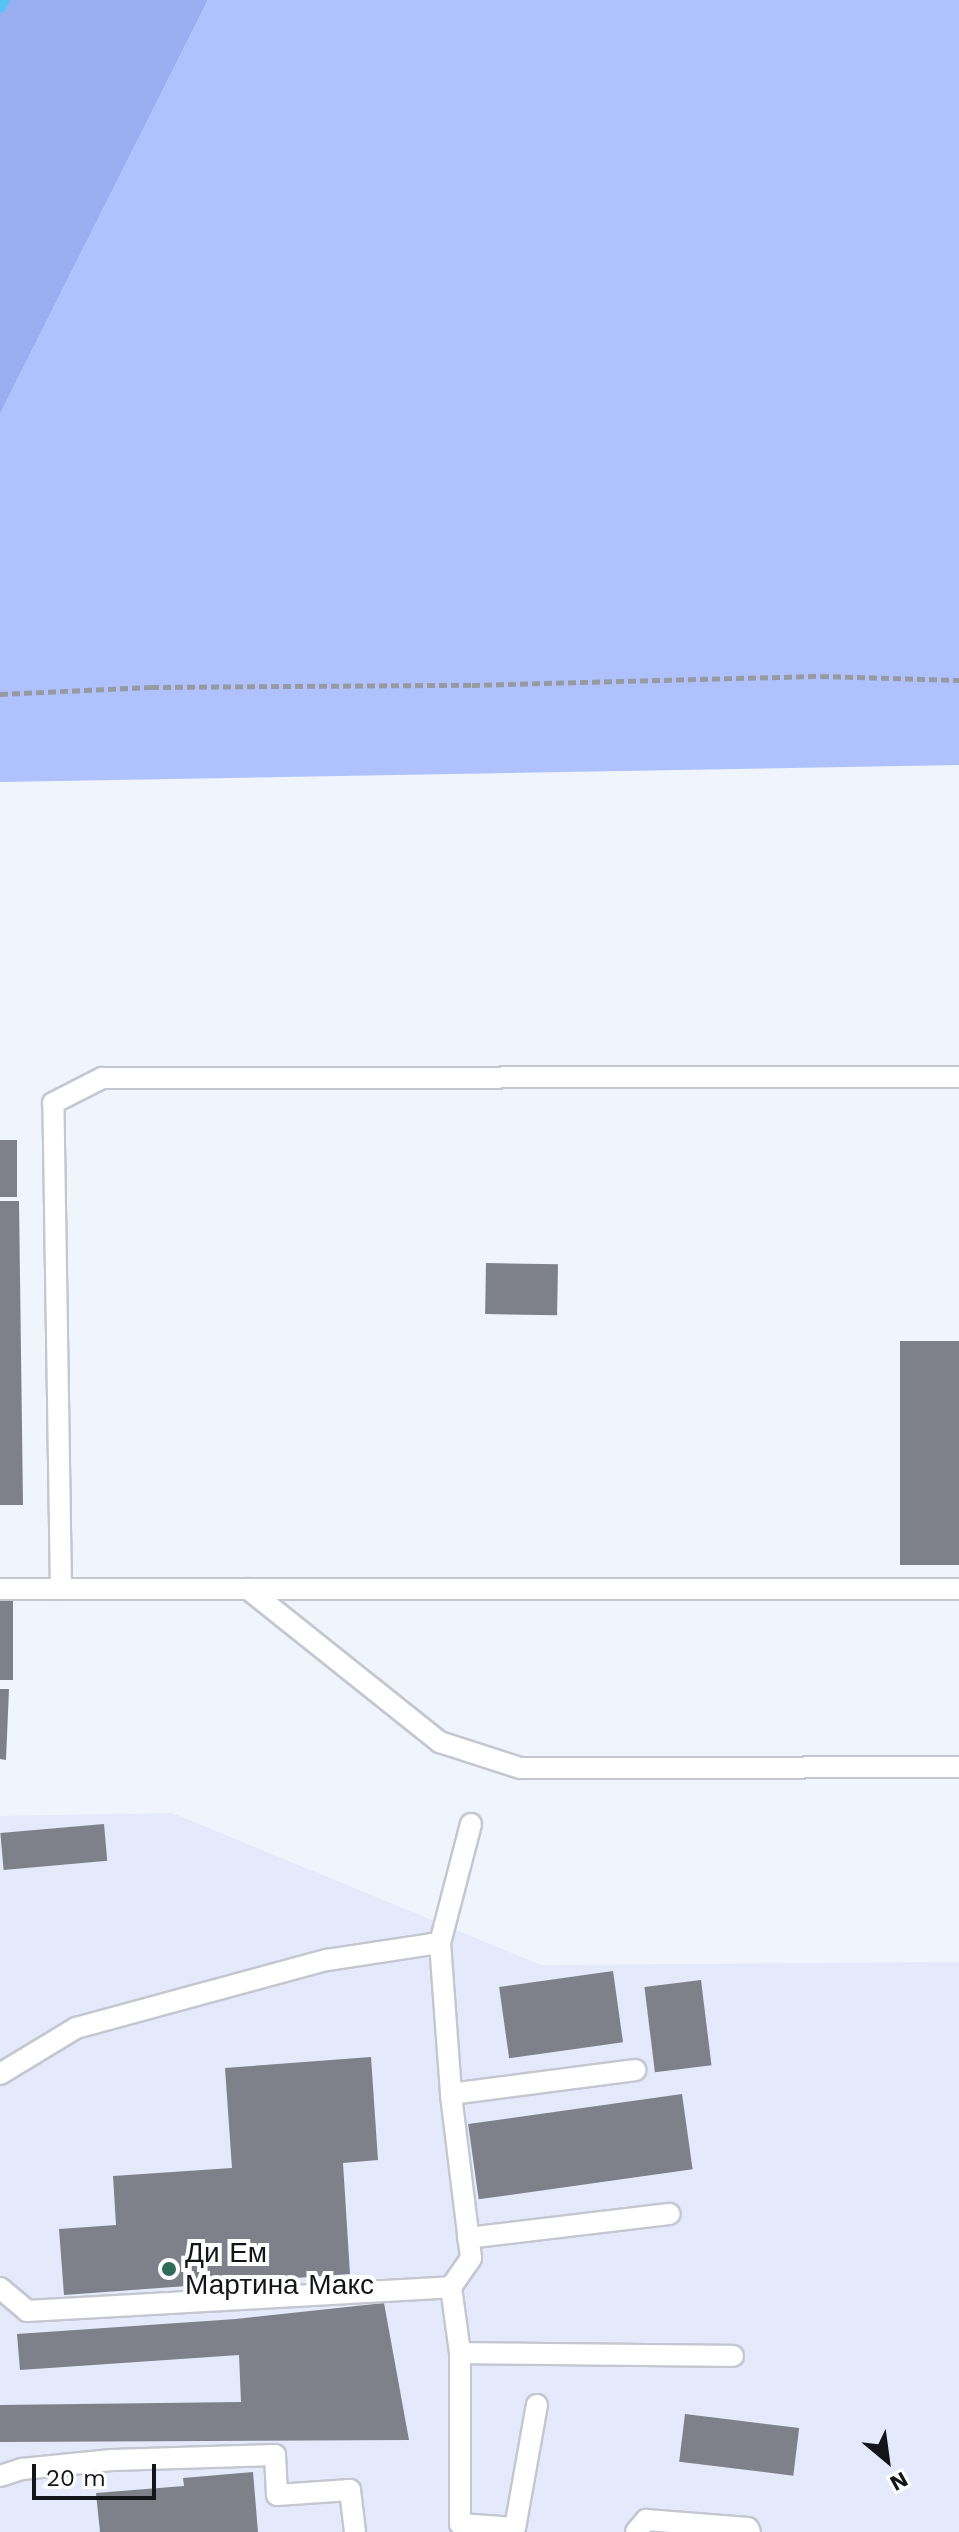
<!DOCTYPE html>
<html>
<head>
<meta charset="utf-8">
<style>
	body { margin:0 }
	#map { position:relative; width:959px; height:2532px; overflow:hidden; background:#f0f4fd; font-family:"Work Sans",sans-serif }
	div>[style] { position:absolute }
	.built>* { inset:0; background:#e4eafb }
	.green>* { inset:0; background:#afc2fd }
	.forest>* { inset:0; background:#9aaff1 }
	.stream>* { height:12px; margin:-6px; padding:0 6px; transform-origin:6px; border-radius:6px; background:#55c3f4 }
	.building>* { inset:0; background:#7e818a; transform-origin:0 0 }
	.path>* { height:5px; margin-top:-2.5px; transform-origin:0; background:repeating-linear-gradient(90deg,#979aa0 0 8px,transparent 0 12px) }
	.roads { filter:drop-shadow(2px 0 #c4c7d0) drop-shadow(-2px 0 #c4c7d0) drop-shadow(0 2px #c4c7d0) drop-shadow(0 -2px #c4c7d0) }
	.service>* { height:20px; margin:-10px; padding:0 10px; transform-origin:10px; border-radius:10px; background:#fff }
	.dots>* { width:22px; height:22px; translate:-50% -50%; box-sizing:border-box; border:4px solid #fff; border-radius:50% }
	span { translate:-50% -50%; white-space:nowrap; text-align:center; line-height:1.15; -webkit-text-stroke:8px #fff; paint-order:stroke }
	.poi-label { font-size:28px; color:#141518 }
	.left { translate:0 -50%; text-align:left }
	.north { position:absolute; left:847px; top:2420px; width:80px; height:80px; -webkit-text-stroke:6px #fff; paint-order:stroke; rotate:151deg; font-size:22px; font-weight:700; line-height:32px; text-align:center; color:#141518 }
	.north::after { content:''; display:block; margin:auto; width:28px; height:36px; background:#141518; clip-path:polygon(50% 0,100% 100%,50% 72%,0 100%) }
	.scale { position:absolute; left:32px; top:2464px; width:124px; height:36px; box-sizing:border-box; border:4px solid #141518; border-top:0; padding-left:10px; font-size:24px; line-height:28px; white-space:nowrap; color:#141518; -webkit-text-stroke:6px #fff; paint-order:stroke }
</style>
</head>
<body>
<div id="map">
	<div class="built">
		<i style="clip-path:polygon(172px 1813px,541px 1965px,959px 1962px,959px 2532px,0 2532px,0 1816px)"></i>
	</div>
	<div class="green">
		<i style="clip-path:polygon(208px 0,959px 0,959px 765px,0 782px,0 414px)"></i>
	</div>
	<div class="forest">
		<i style="clip-path:polygon(0 0,208px 0,0 414px)"></i>
	</div>
	<div class="stream">
		<i style="left:0;top:7px;width:8px;rotate:-60deg"></i>
	</div>
	<div class="building">
		<i style="left:0;top:1140px;width:17px;height:57px"></i>
		<i style="clip-path:polygon(0 1201px,19px 1201px,23px 1505px,0 1505px)"></i>
		<i style="left:486px;top:1263px;width:72px;height:51px;rotate:1deg"></i>
		<i style="left:959px;top:1341px;width:224px;height:59px;rotate:90deg"></i>
		<i style="left:0;top:1597px;width:13px;height:83px"></i>
		<i style="clip-path:polygon(0 1689px,9px 1689px,6px 1760px,0 1759px)"></i>
		<i style="left:104px;top:1824px;width:37px;height:104px;rotate:85deg"></i>
		<i style="left:613px;top:1971px;width:72px;height:115px;rotate:82deg"></i>
		<i style="left:701px;top:1980px;width:86px;height:57px;rotate:83deg"></i>
		<i style="clip-path:polygon(371px 2057px,378px 2160px,343px 2163px,350px 2274px,64px 2295px,59px 2229px,116px 2225px,113px 2176px,232px 2168px,225px 2068px)"></i>
		<i style="left:682px;top:2094px;width:76px;height:216px;rotate:82deg"></i>
		<i style="clip-path:polygon(384px 2303px,409px 2440px,0 2442px,0 2405px,241px 2402px,239px 2355px,20px 2370px,17px 2334px,236px 2319px)"></i>
		<i style="left:685px;top:2414px;width:115px;height:48px;rotate:7deg"></i>
		<i style="clip-path:polygon(253px 2472px,258px 2532px,100px 2532px,96px 2493px,184px 2486px,183px 2478px)"></i>
	</div>
	<div class="path">
		<i style="left:0;top:694px;width:151px;rotate:-2.7deg"></i>
		<i style="left:151px;top:687px;width:321px;rotate:-0.4deg"></i>
		<i style="left:472px;top:685px;width:349px;rotate:-1.5deg"></i>
		<i style="left:821px;top:676px;width:138px;rotate:1.7deg"></i>
	</div>
	<div class="roads">
		<div class="service">
			<i style="left:0;top:1589px;width:959px"></i>
			<i style="left:61px;top:1589px;width:486px;rotate:-90.9deg"></i>
			<i style="left:53px;top:1103px;width:55px;rotate:-27deg"></i>
			<i style="left:102px;top:1078px;width:857px;rotate:-0.07deg"></i>
			<i style="left:248px;top:1589px;width:246px;rotate:38.6deg"></i>
			<i style="left:440px;top:1742px;width:84px;rotate:18deg"></i>
			<i style="left:520px;top:1768px;width:439px;rotate:-0.1deg"></i>
			<i style="left:440px;top:1943px;width:151px;rotate:85.8deg"></i>
			<i style="left:0;top:2074px;width:89px;rotate:-31.2deg"></i>
			<i style="left:76px;top:2028px;width:260px;rotate:-15.2deg"></i>
			<i style="left:327px;top:1960px;width:114px;rotate:-8.6deg"></i>
			<i style="left:440px;top:1943px;width:123px;rotate:-75.4deg"></i>
			<i style="left:468px;top:2238px;width:203px;rotate:-6.8deg"></i>
			<i style="left:451px;top:2287px;width:35px;rotate:-55deg"></i>
			<i style="left:471px;top:2258px;width:165px;rotate:-97deg"></i>
			<i style="left:451px;top:2094px;width:186px;rotate:-7.4deg"></i>
			<i style="left:0;top:2288px;width:35px;rotate:40deg"></i>
			<i style="left:27px;top:2311px;width:425px;rotate:-3.2deg"></i>
			<i style="left:451px;top:2287px;width:67px;rotate:82.2deg"></i>
			<i style="left:460px;top:2353px;width:171px;rotate:90deg"></i>
			<i style="left:460px;top:2524px;width:55px;rotate:4.2deg"></i>
			<i style="left:515px;top:2528px;width:125px;rotate:-79.9deg"></i>
			<i style="left:460px;top:2353px;width:273px;rotate:0.6deg"></i>
			<i style="left:0;top:2476px;width:23px;rotate:-18deg"></i>
			<i style="left:22px;top:2469px;width:90px;rotate:-5.7deg"></i>
			<i style="left:112px;top:2460px;width:163px;rotate:-1.8deg"></i>
			<i style="left:275px;top:2455px;width:40px;rotate:87.1deg"></i>
			<i style="left:277px;top:2495px;width:73px;rotate:-3.9deg"></i>
			<i style="left:350px;top:2490px;width:42px;rotate:83.2deg"></i>
			<i style="left:636px;top:2532px;width:16px;rotate:-50deg"></i>
			<i style="left:646px;top:2520px;width:102px;rotate:4.5deg"></i>
			<i style="left:748px;top:2528px;width:4px;rotate:63deg"></i>
		</div>
	</div>
	<div class="dots">
		<i style="left:169px;top:2269px;background:#2e6c58"></i>
	</div>
	<div class="poi-label">
		<span class="left" style="left:185px;top:2269px">Ди Ем<br>Мартина Макс</span>
	</div>
	<div class="north">N</div>
	<div class="scale">20 m</div>
</div>
</body>
</html>
